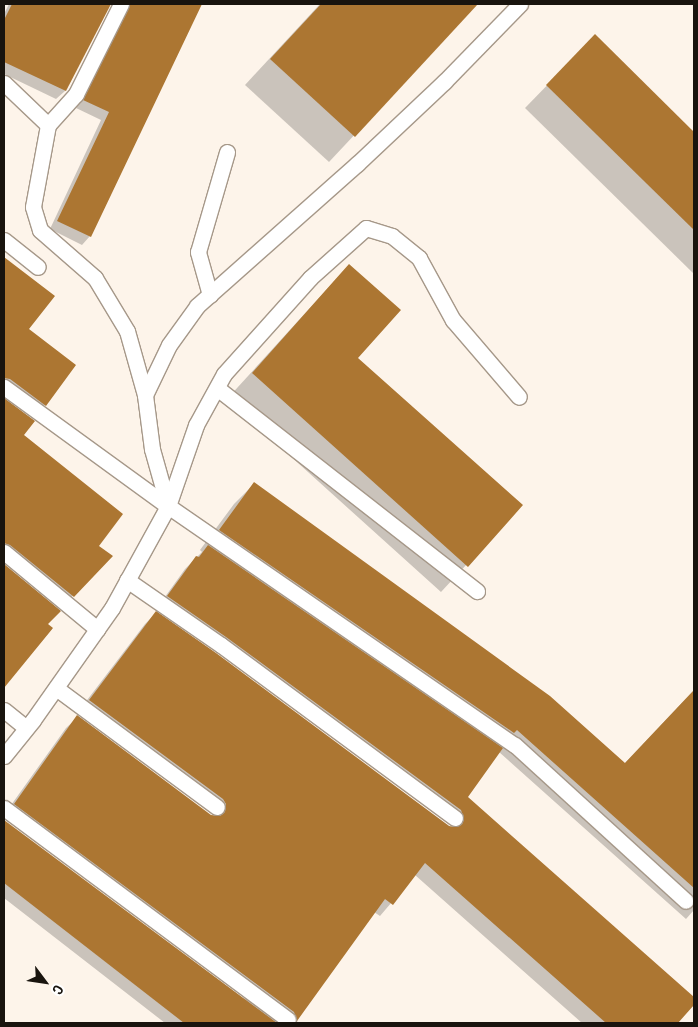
<!DOCTYPE html>
<html>
<head>
<meta charset="utf-8">
<style>
	body { margin:0 }
	#map { position:relative; width:698px; height:1027px; overflow:hidden; background:#fdf4ea; font-family:"Roboto Condensed",sans-serif }
	div>[style] { position:absolute }
	.shadow>* { inset:0; background:#0003 }
	.building>* { inset:0; background:#ac7632 }
	.roads { filter:drop-shadow(1px 0 #a69889) drop-shadow(-1px 0 #a69889) drop-shadow(0 1px #a69889) drop-shadow(0 -1px #a69889) }
	.lane>* { height:15px; margin:-7.5px; padding:0 7.5px; transform-origin:7.5px; border-radius:7.5px; background:#fff }
	span { translate:-50% -50%; white-space:nowrap; text-align:center; line-height:1.15; -webkit-text-stroke:4.5px #fff; paint-order:stroke }
	.frame { position:absolute; inset:0; border:5px solid #19140e; pointer-events:none }
	.north { position:absolute; left:20px; top:957px; width:50px; height:50px; -webkit-text-stroke:4px #fff; paint-order:stroke; rotate:121deg; font-size:14px; font-weight:700; line-height:20px; text-align:center; color:#19140e }
	.north::after { content:''; display:block; margin:auto; width:18px; height:22px; background:#19140e; clip-path:polygon(50% 0,100% 100%,50% 72%,0 100%) }
</style>
</head>
<body>
<div id="map">
	<div class="shadow">
		<i style="clip-path:polygon(9px 4px,109px 4px,65px 91px,56px 99px,4px 74px,4px 14px)"></i>
		<i style="clip-path:polygon(115px 4px,201px 4px,90px 236px,82px 245px,50px 229px,101px 120px,76px 108px,122px 17px)"></i>
		<i style="clip-path:polygon(320px 4px,477px 4px,329px 162px,245px 85px)"></i>
		<i style="clip-path:polygon(595px 36px,694px 133px,694px 274px,525px 108px)"></i>
		<i style="clip-path:polygon(4px 259px,53px 296px,27px 329px,45px 405px,37px 413px,4px 390px)"></i>
		<i style="clip-path:polygon(349px 265px,356px 358px,521px 506px,441px 592px,227px 399px)"></i>
		<i style="clip-path:polygon(4px 398px,33px 421px,22px 436px,97px 546px,111px 556px,64px 605px,4px 554px)"></i>
		<i style="clip-path:polygon(254px 484px,624px 764px,694px 690px,694px 910px,686px 919px,499px 752px,466px 797px,694px 999px,694px 1003px,676px 1023px,582px 1023px,415px 875px,380px 916px,374px 912px,296px 1016px,294px 1015px,286px 1023px,165px 1023px,4px 898px,4px 821px,244px 999px,245px 997px,4px 815px,66px 728px,78px 717px,211px 816px,215px 816px,211px 811px,78px 712px,145px 624px,156px 613px,452px 828px,449px 822px,215px 648px,157px 608px,185px 569px,202px 552px,200px 550px,234px 504px)"></i>
		<i style="clip-path:polygon(4px 566px,59px 611px,46px 624px,52px 629px,4px 686px)"></i>
	</div>
	<div class="building">
		<i style="clip-path:polygon(12px 4px,111px 4px,66px 91px,4px 62px,4px 20px)"></i>
		<i style="clip-path:polygon(130px 4px,202px 4px,91px 237px,57px 221px,109px 112px,83px 100px)"></i>
		<i style="clip-path:polygon(321px 4px,478px 4px,355px 137px,270px 59px)"></i>
		<i style="clip-path:polygon(595px 34px,694px 132px,694px 230px,546px 85px)"></i>
		<i style="clip-path:polygon(4px 257px,55px 296px,29px 329px,76px 365px,46px 406px,10px 379px,4px 378px)"></i>
		<i style="clip-path:polygon(349px 264px,401px 310px,358px 358px,523px 505px,468px 567px,252px 373px)"></i>
		<i style="clip-path:polygon(4px 398px,35px 421px,24px 435px,123px 514px,99px 546px,113px 556px,74px 597px,10px 545px,4px 543px)"></i>
		<i style="clip-path:polygon(254px 482px,550px 696px,625px 763px,694px 690px,694px 888px,517px 730px,514px 733px,219px 530px)"></i>
		<i style="clip-path:polygon(208px 545px,503px 748px,468px 797px,694px 997px,694px 1005px,678px 1023px,606px 1023px,425px 863px,393px 905px,385px 899px,297px 1021px,294px 1012px,14px 804px,77px 715px,211px 815px,220px 816px,225px 812px,226px 804px,223px 799px,89px 700px,156px 611px,216px 653px,449px 826px,454px 827px,462px 824px,464px 819px,461px 810px,226px 637px,167px 596px,196px 556px,199px 557px)"></i>
		<i style="clip-path:polygon(4px 564px,61px 611px,48px 624px,53px 628px,4px 688px)"></i>
		<i style="clip-path:polygon(4px 820px,277px 1023px,184px 1023px,4px 883px)"></i>
	</div>
	<div class="roads">
		<div class="lane">
			<i style="left:121px;top:4px;width:101px;rotate:116.6deg"></i>
			<i style="left:76px;top:94px;width:42px;rotate:132.1deg"></i>
			<i style="left:48px;top:125px;width:83px;rotate:100.4deg"></i>
			<i style="left:33px;top:207px;width:24px;rotate:73deg"></i>
			<i style="left:40px;top:230px;width:73px;rotate:41.1deg"></i>
			<i style="left:95px;top:278px;width:62px;rotate:58.9deg"></i>
			<i style="left:127px;top:331px;width:66px;rotate:74.3deg"></i>
			<i style="left:4px;top:83px;width:61px;rotate:43.7deg"></i>
			<i style="left:4px;top:240px;width:43px;rotate:38.5deg"></i>
			<i style="left:210px;top:295px;width:45px;rotate:-105.6deg"></i>
			<i style="left:198px;top:252px;width:104px;rotate:-73.8deg"></i>
			<i style="left:4px;top:387px;width:203px;rotate:36deg"></i>
			<i style="left:168px;top:506px;width:421px;rotate:34.6deg"></i>
			<i style="left:515px;top:745px;width:231px;rotate:42.4deg"></i>
			<i style="left:217px;top:388px;width:330px;rotate:38deg"></i>
			<i style="left:168px;top:506px;width:59px;rotate:-105.7deg"></i>
			<i style="left:152px;top:449px;width:54px;rotate:-97.4deg"></i>
			<i style="left:145px;top:395px;width:55px;rotate:-64.4deg"></i>
			<i style="left:169px;top:345px;width:48px;rotate:-54.3deg"></i>
			<i style="left:197px;top:306px;width:214px;rotate:-41.6deg"></i>
			<i style="left:357px;top:164px;width:120px;rotate:-43.3deg"></i>
			<i style="left:444px;top:82px;width:109px;rotate:-45.7deg"></i>
			<i style="left:4px;top:552px;width:121px;rotate:39.6deg"></i>
			<i style="left:127px;top:580px;width:114px;rotate:34.7deg"></i>
			<i style="left:221px;top:645px;width:291px;rotate:36.5deg"></i>
			<i style="left:56px;top:688px;width:200px;rotate:36.5deg"></i>
			<i style="left:4px;top:710px;width:28px;rotate:39deg"></i>
			<i style="left:4px;top:756px;width:46px;rotate:-51.1deg"></i>
			<i style="left:33px;top:720px;width:137px;rotate:-54.8deg"></i>
			<i style="left:112px;top:608px;width:116px;rotate:-61.2deg"></i>
			<i style="left:168px;top:506px;width:86px;rotate:-70.9deg"></i>
			<i style="left:196px;top:425px;width:58px;rotate:-61.2deg"></i>
			<i style="left:224px;top:374px;width:129px;rotate:-48.1deg"></i>
			<i style="left:310px;top:278px;width:75px;rotate:-41.8deg"></i>
			<i style="left:366px;top:228px;width:27px;rotate:17deg"></i>
			<i style="left:392px;top:236px;width:35px;rotate:39deg"></i>
			<i style="left:419px;top:258px;width:71px;rotate:61.3deg"></i>
			<i style="left:453px;top:320px;width:101px;rotate:49.4deg"></i>
			<i style="left:4px;top:808px;width:354px;rotate:36.7deg"></i>
		</div>
	</div>
	<div class="frame"></div>
	<div class="north">С</div>
</div>
</body>
</html>
